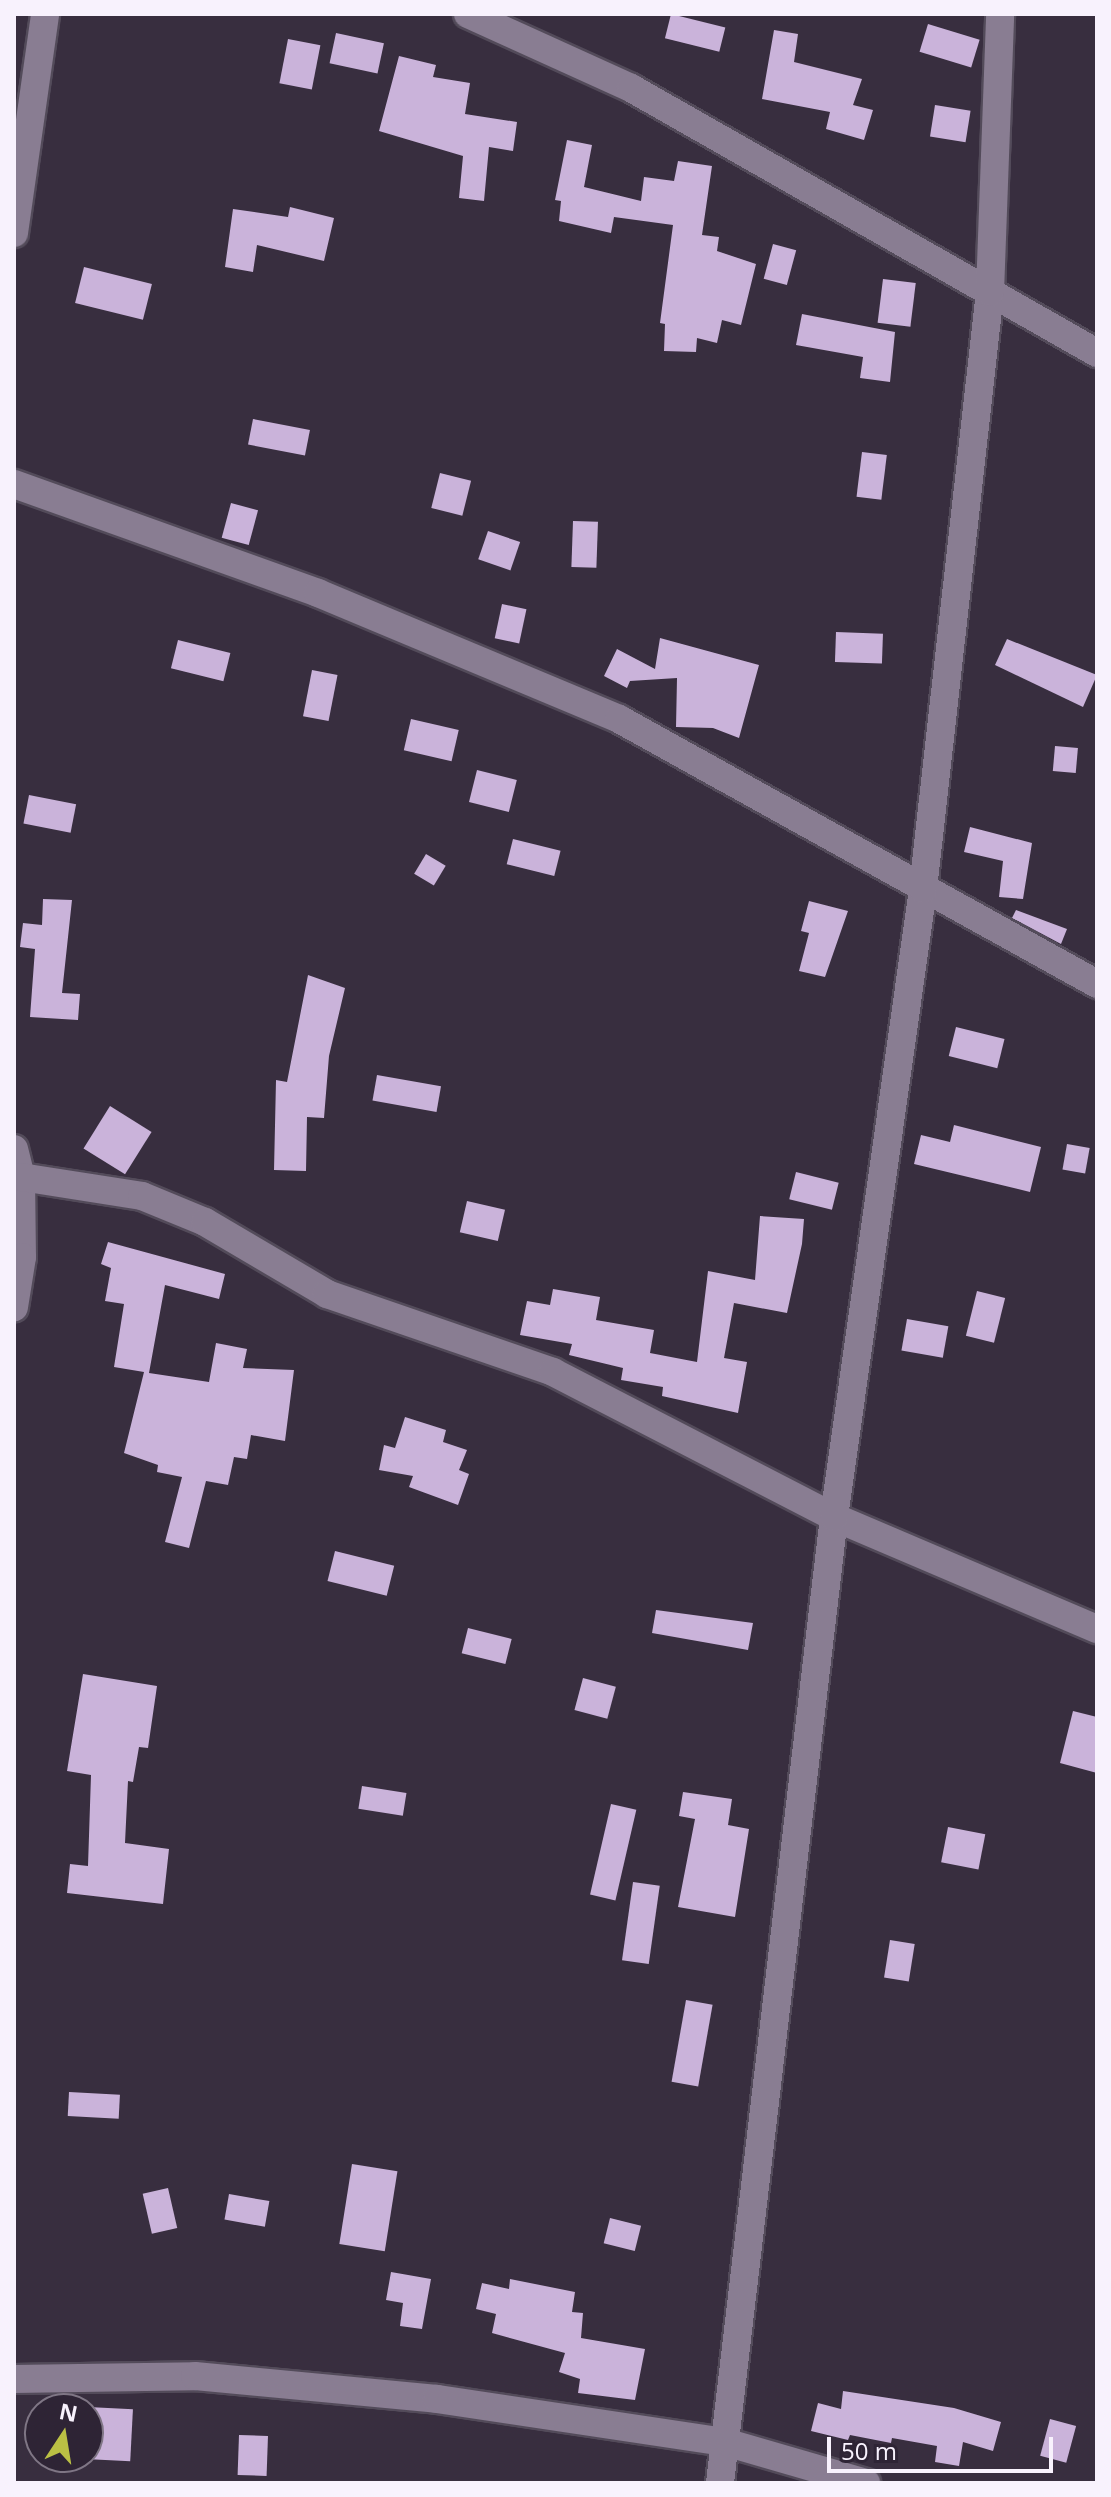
<!DOCTYPE html>
<html>
<head>
<meta charset="utf-8">
<style>
	body { margin:0 }
	#map { position:relative; width:1111px; height:2497px; overflow:hidden; background:#382e3f; font-family:"Open Sans",sans-serif }
	div>[style] { position:absolute }
	.building>* { inset:0; background:#cab3da; transform-origin:0 0 }
	.roads { filter:drop-shadow(2px 0 #534b5a) drop-shadow(-2px 0 #534b5a) drop-shadow(0 2px #534b5a) drop-shadow(0 -2px #534b5a) }
	.street>* { height:28px; margin:-14px; padding:0 14px; transform-origin:14px; border-radius:14px; background:#897d92 }
	span { translate:-50% -50%; white-space:nowrap; text-align:center; line-height:1.15; -webkit-text-stroke:8px #2e2435; paint-order:stroke }
	.frame { position:absolute; inset:0; border:16px solid #f8f2fd; pointer-events:none }
	.north { position:absolute; left:24px; top:2393px; width:80px; height:80px; box-sizing:border-box; background:#2e2435; border:2px solid #7f7685; border-radius:50%; rotate:12deg; font-size:22px; font-weight:700; line-height:32px; text-align:center; color:#f8f2fd }
	.north::after { content:''; display:block; margin:auto; width:28px; height:36px; background:#bbc044; clip-path:polygon(50% 0,100% 100%,50% 72%,0 100%) }
	.scale { position:absolute; left:827px; top:2437px; width:226px; height:36px; box-sizing:border-box; border:4px solid #f8f2fd; border-top:0; padding-left:10px; font-size:24px; line-height:28px; white-space:nowrap; color:#f8f2fd; -webkit-text-stroke:6px #2e2435; paint-order:stroke }
</style>
</head>
<body>
<div id="map">
	<div class="building">
		<i style="left:671px;top:14px;width:56px;height:25px;rotate:14deg"></i>
		<i style="left:928px;top:24px;width:54px;height:29px;rotate:17deg"></i>
		<i style="clip-path:polygon(774px 30px,798px 34px,794px 62px,862px 79px,853px 105px,873px 110px,864px 140px,826px 129px,830px 112px,762px 99px)"></i>
		<i style="left:336px;top:33px;width:49px;height:31px;rotate:12deg"></i>
		<i style="left:288px;top:39px;width:33px;height:45px;rotate:11deg"></i>
		<i style="clip-path:polygon(399px 56px,436px 65px,433px 77px,470px 83px,465px 114px,517px 122px,513px 151px,489px 147px,484px 201px,459px 198px,463px 156px,379px 131px)"></i>
		<i style="left:935px;top:105px;width:36px;height:32px;rotate:9deg"></i>
		<i style="clip-path:polygon(567px 140px,592px 145px,584px 187px,641px 201px,644px 177px,674px 181px,678px 161px,712px 166px,702px 235px,719px 237px,717px 251px,756px 264px,741px 325px,722px 320px,717px 343px,697px 338px,696px 352px,664px 351px,665px 324px,660px 323px,673px 225px,614px 217px,611px 233px,559px 221px,561px 201px,555px 200px)"></i>
		<i style="clip-path:polygon(290px 207px,334px 218px,324px 261px,257px 245px,253px 272px,225px 267px,233px 209px,288px 217px)"></i>
		<i style="left:773px;top:244px;width:24px;height:36px;rotate:15deg"></i>
		<i style="left:84px;top:267px;width:70px;height:37px;rotate:14deg"></i>
		<i style="left:883px;top:279px;width:33px;height:44px;rotate:7deg"></i>
		<i style="clip-path:polygon(802px 314px,895px 332px,890px 382px,860px 378px,863px 357px,796px 345px)"></i>
		<i style="left:253px;top:419px;width:58px;height:26px;rotate:11deg"></i>
		<i style="left:862px;top:452px;width:25px;height:45px;rotate:7deg"></i>
		<i style="left:440px;top:473px;width:32px;height:36px;rotate:14deg"></i>
		<i style="left:231px;top:503px;width:28px;height:36px;rotate:15deg"></i>
		<i style="left:573px;top:521px;width:25px;height:46px;rotate:2deg"></i>
		<i style="left:488px;top:531px;width:34px;height:30px;rotate:19deg"></i>
		<i style="left:502px;top:604px;width:25px;height:35px;rotate:12deg"></i>
		<i style="left:836px;top:632px;width:47px;height:30px;rotate:2deg"></i>
		<i style="clip-path:polygon(660px 638px,759px 665px,739px 738px,713px 728px,676px 727px,677px 678px,630px 681px,627px 688px,604px 676px,617px 649px,655px 669px)"></i>
		<i style="clip-path:polygon(1007px 639px,1097px 675px,1083px 707px,995px 665px)"></i>
		<i style="left:178px;top:640px;width:54px;height:29px;rotate:14deg"></i>
		<i style="left:312px;top:670px;width:26px;height:47px;rotate:11deg"></i>
		<i style="left:411px;top:719px;width:49px;height:32px;rotate:13deg"></i>
		<i style="left:1055px;top:746px;width:23px;height:25px;rotate:5deg"></i>
		<i style="left:477px;top:770px;width:41px;height:33px;rotate:14deg"></i>
		<i style="left:29px;top:795px;width:48px;height:29px;rotate:11deg"></i>
		<i style="clip-path:polygon(970px 827px,1032px 843px,1023px 899px,999px 897px,1003px 861px,964px 852px)"></i>
		<i style="left:513px;top:839px;width:49px;height:26px;rotate:14deg"></i>
		<i style="left:426px;top:854px;width:23px;height:23px;rotate:31deg"></i>
		<i style="clip-path:polygon(43px 899px,72px 900px,62px 993px,80px 994px,78px 1020px,30px 1017px,35px 949px,20px 947px,23px 923px,42px 925px)"></i>
		<i style="clip-path:polygon(809px 901px,848px 911px,825px 977px,799px 971px,809px 933px,801px 931px)"></i>
		<i style="clip-path:polygon(1016px 910px,1067px 929px,1061px 944px,1012px 918px)"></i>
		<i style="clip-path:polygon(308px 975px,345px 988px,329px 1056px,324px 1118px,307px 1117px,306px 1171px,274px 1170px,276px 1080px,287px 1082px)"></i>
		<i style="left:956px;top:1027px;width:50px;height:30px;rotate:14deg"></i>
		<i style="left:377px;top:1075px;width:65px;height:26px;rotate:10deg"></i>
		<i style="left:110px;top:1106px;width:49px;height:50px;rotate:32deg"></i>
		<i style="clip-path:polygon(954px 1125px,1041px 1147px,1030px 1192px,914px 1164px,921px 1135px,950px 1142px)"></i>
		<i style="left:1067px;top:1144px;width:23px;height:26px;rotate:10deg"></i>
		<i style="left:796px;top:1172px;width:44px;height:28px;rotate:14deg"></i>
		<i style="left:467px;top:1201px;width:39px;height:32px;rotate:13deg"></i>
		<i style="clip-path:polygon(760px 1216px,804px 1219px,802px 1244px,787px 1313px,734px 1303px,724px 1358px,747px 1362px,738px 1413px,662px 1396px,663px 1387px,621px 1380px,623px 1368px,569px 1355px,572px 1344px,520px 1335px,527px 1301px,550px 1305px,553px 1289px,600px 1297px,596px 1320px,654px 1330px,650px 1353px,697px 1362px,708px 1271px,755px 1280px)"></i>
		<i style="clip-path:polygon(108px 1242px,225px 1274px,219px 1299px,165px 1285px,149px 1373px,209px 1382px,216px 1343px,247px 1349px,243px 1368px,294px 1370px,285px 1441px,251px 1435px,247px 1459px,234px 1457px,228px 1485px,206px 1481px,189px 1548px,165px 1542px,182px 1477px,157px 1472px,158px 1465px,124px 1453px,144px 1372px,114px 1367px,124px 1304px,105px 1301px,111px 1268px,101px 1264px)"></i>
		<i style="left:977px;top:1291px;width:29px;height:46px;rotate:14deg"></i>
		<i style="left:907px;top:1319px;width:42px;height:32px;rotate:10deg"></i>
		<i style="clip-path:polygon(405px 1417px,446px 1430px,443px 1442px,467px 1450px,459px 1470px,469px 1474px,458px 1505px,409px 1487px,413px 1476px,379px 1470px,384px 1445px,395px 1448px)"></i>
		<i style="left:335px;top:1551px;width:61px;height:31px;rotate:14deg"></i>
		<i style="clip-path:polygon(656px 1610px,753px 1623px,748px 1650px,652px 1633px)"></i>
		<i style="left:468px;top:1628px;width:45px;height:26px;rotate:14deg"></i>
		<i style="clip-path:polygon(83px 1674px,157px 1686px,148px 1748px,139px 1747px,133px 1782px,128px 1781px,125px 1843px,169px 1849px,163px 1904px,67px 1893px,70px 1864px,88px 1866px,91px 1775px,67px 1771px)"></i>
		<i style="left:583px;top:1678px;width:34px;height:33px;rotate:15deg"></i>
		<i style="clip-path:polygon(1073px 1711px,1097px 1717px,1097px 1773px,1060px 1763px)"></i>
		<i style="left:362px;top:1786px;width:45px;height:23px;rotate:9deg"></i>
		<i style="clip-path:polygon(683px 1792px,732px 1799px,728px 1825px,749px 1829px,735px 1917px,678px 1907px,695px 1819px,679px 1816px)"></i>
		<i style="left:611px;top:1804px;width:26px;height:93px;rotate:13deg"></i>
		<i style="left:948px;top:1827px;width:38px;height:36px;rotate:11deg"></i>
		<i style="left:633px;top:1882px;width:27px;height:79px;rotate:8deg"></i>
		<i style="left:890px;top:1940px;width:25px;height:38px;rotate:9deg"></i>
		<i style="left:686px;top:2000px;width:27px;height:83px;rotate:10deg"></i>
		<i style="left:69px;top:2092px;width:51px;height:24px;rotate:3deg"></i>
		<i style="left:352px;top:2164px;width:46px;height:81px;rotate:9deg"></i>
		<i style="left:168px;top:2188px;width:41px;height:26px;rotate:77deg"></i>
		<i style="left:229px;top:2194px;width:41px;height:26px;rotate:10deg"></i>
		<i style="left:610px;top:2218px;width:32px;height:26px;rotate:14deg"></i>
		<i style="clip-path:polygon(391px 2272px,431px 2279px,422px 2329px,400px 2326px,403px 2303px,386px 2300px)"></i>
		<i style="clip-path:polygon(510px 2279px,575px 2292px,572px 2312px,583px 2313px,581px 2338px,645px 2349px,635px 2400px,578px 2393px,580px 2379px,559px 2372px,565px 2353px,492px 2333px,496px 2314px,476px 2309px,482px 2283px,509px 2289px)"></i>
		<i style="clip-path:polygon(843px 2391px,954px 2408px,1001px 2422px,993px 2451px,963px 2442px,959px 2466px,935px 2462px,937px 2446px,892px 2438px,891px 2443px,850px 2435px,848px 2440px,811px 2431px,818px 2403px,841px 2409px)"></i>
		<i style="left:88px;top:2407px;width:45px;height:52px;rotate:3deg"></i>
		<i style="left:1050px;top:2419px;width:27px;height:38px;rotate:15deg"></i>
		<i style="left:239px;top:2435px;width:29px;height:40px;rotate:2deg"></i>
	</div>
	<div class="roads">
		<div class="street">
			<i style="left:468px;top:14px;width:179px;rotate:24.4deg"></i>
			<i style="left:631px;top:88px;width:536px;rotate:29.63deg"></i>
			<i style="left:14px;top:233px;width:221px;rotate:-81.9deg"></i>
			<i style="left:14px;top:484px;width:323px;rotate:19.7deg"></i>
			<i style="left:318px;top:593px;width:326px;rotate:22.7deg"></i>
			<i style="left:619px;top:719px;width:547px;rotate:29deg"></i>
			<i style="left:14px;top:1149px;width:29px;rotate:76deg"></i>
			<i style="left:21px;top:1177px;width:80px;rotate:89.3deg"></i>
			<i style="left:22px;top:1257px;width:51px;rotate:99.1deg"></i>
			<i style="left:21px;top:1177px;width:122px;rotate:8.9deg"></i>
			<i style="left:142px;top:1196px;width:68px;rotate:22.4deg"></i>
			<i style="left:205px;top:1222px;width:142px;rotate:30.5deg"></i>
			<i style="left:327px;top:1294px;width:239px;rotate:19deg"></i>
			<i style="left:553px;top:1372px;width:316px;rotate:27.3deg"></i>
			<i style="left:834px;top:1517px;width:286px;rotate:23.1deg"></i>
			<i style="left:14px;top:2379px;width:181px;rotate:-0.9deg"></i>
			<i style="left:195px;top:2376px;width:243px;rotate:5.4deg"></i>
			<i style="left:437px;top:2399px;width:291px;rotate:8.5deg"></i>
			<i style="left:725px;top:2442px;width:147px;rotate:16.2deg"></i>
			<i style="left:720px;top:2483px;width:973px;rotate:-83.27deg"></i>
			<i style="left:834px;top:1517px;width:634px;rotate:-81.93deg"></i>
			<i style="left:923px;top:889px;width:601px;rotate:-83.6deg"></i>
			<i style="left:990px;top:292px;width:278px;rotate:-87.9deg"></i>
		</div>
	</div>
	<div class="frame"></div>
	<div class="north">N</div>
	<div class="scale">50 m</div>
</div>
</body>
</html>
